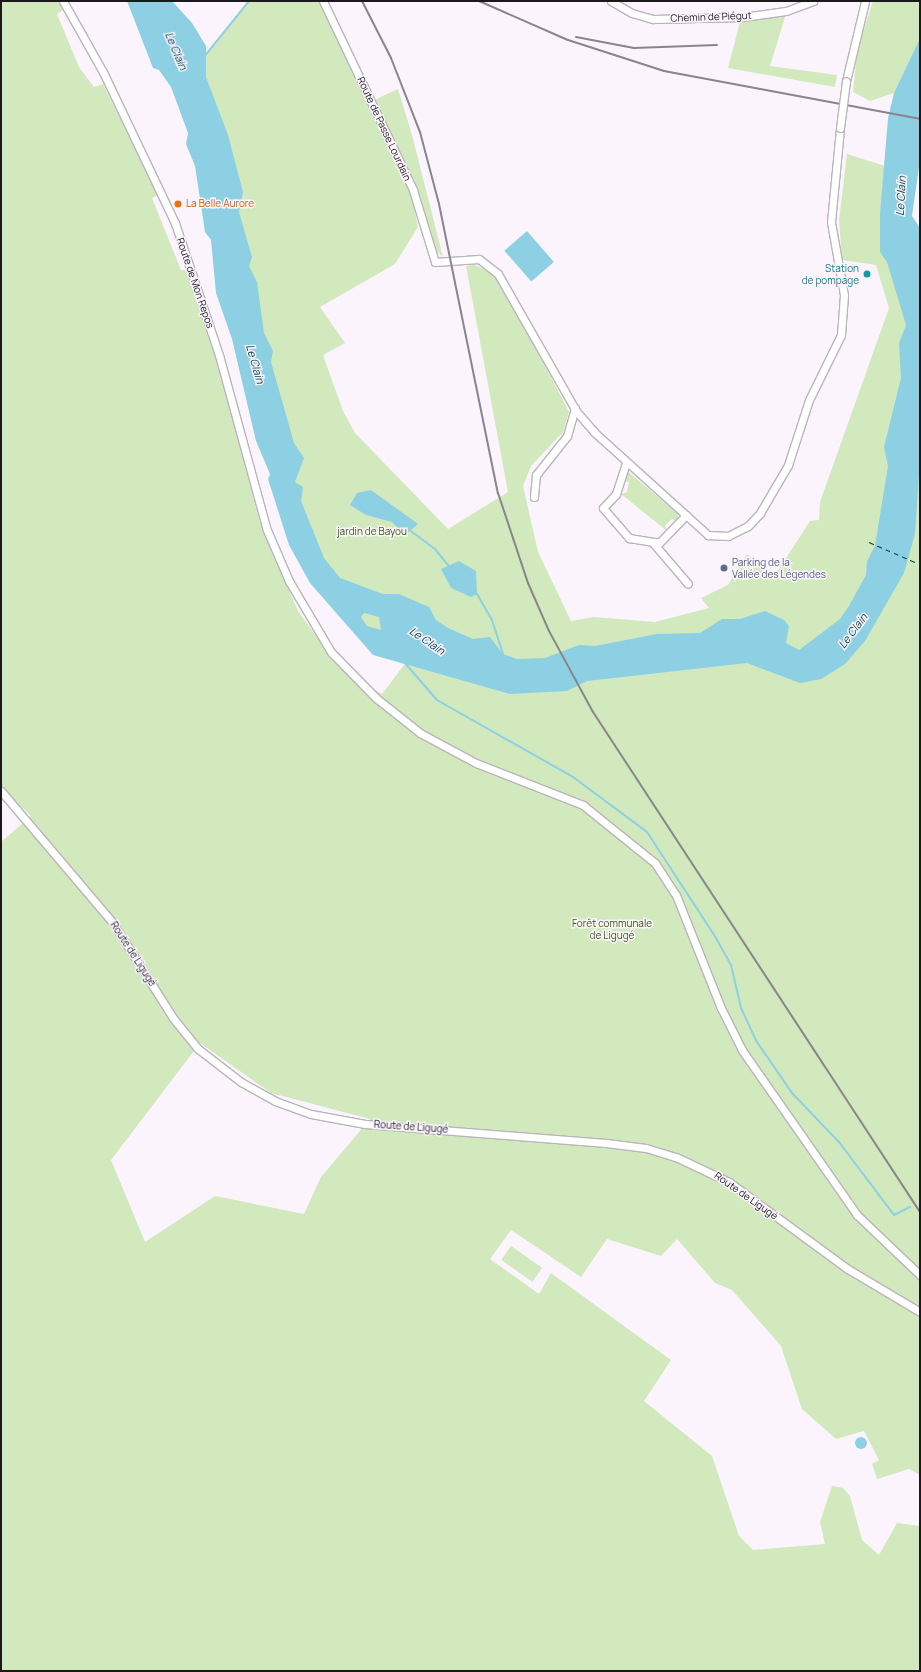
<!DOCTYPE html>
<html>
<head>
<meta charset="utf-8">
<style>
	body { margin:0 }
	#map { position:relative; width:921px; height:1672px; overflow:hidden; background:#fbf4fd; font-family:Manrope,sans-serif }
	div>[style] { position:absolute }
	.green>* { inset:0; background:#d1e9bc; transform-origin:0 0 }
	.water>* { inset:0; background:#8dd0e4; transform-origin:0 0 }
	.round { border-radius:50% }
	.stream>* { height:2px; margin:-1px; padding:0 1px; transform-origin:1px; border-radius:1px; background:#8dd0e4 }
	.ferry>* { height:1px; margin-top:-0.5px; transform-origin:0; background:repeating-linear-gradient(90deg,#044351 0 5px,transparent 0 9px) }
	.roads { filter:drop-shadow(1px 0 #bab4bc) drop-shadow(-1px 0 #bab4bc) drop-shadow(0 1px #bab4bc) drop-shadow(0 -1px #bab4bc) }
	.minor>* { height:7px; margin:-3.5px; padding:0 3.5px; transform-origin:3.5px; border-radius:3.5px; background:#fff }
	.rail>* { height:2px; margin:-1px; padding:0 1px; transform-origin:1px; border-radius:1px; background:#89858a }
	.bridges { filter:drop-shadow(1px 0 #bab4bc) drop-shadow(-1px 0 #bab4bc) drop-shadow(0 1px #bab4bc) drop-shadow(0 -1px #bab4bc) }
	.minor-bridge>* { height:7px; margin:-3.5px; padding:0 3.5px; transform-origin:3.5px; border-radius:3.5px; background:#fff }
	.dots>* { width:11px; height:11px; translate:-50% -50%; box-sizing:border-box; border:2px solid #fbf4fd; border-radius:50% }
	span { translate:-50% -50%; white-space:nowrap; text-align:center; line-height:1.15; -webkit-text-stroke:3px #fbf4fd; paint-order:stroke }
	.street-label { font-size:10px; color:#1c191c }
	.food-label { font-size:10px; color:#c56008 }
	.left { translate:0 -50%; text-align:left }
	.culture-label { font-size:10px; color:#0d838f }
	.right { translate:-100% -50%; text-align:right }
	.park-label { font-size:10px; color:#395710 }
	.service-label { font-size:10px; color:#4e5e75 }
	.water-label { font-size:11px; color:#044351; font-style:italic }
	.frame { position:absolute; inset:0; border:2px solid #1c191c; pointer-events:none }
</style>
</head>
<body>
<div id="map">
	<div class="green">
		<i style="clip-path:polygon(evenodd,1px 1px,59px 1px,64px 9px,57px 14px,79px 67px,94px 87px,103px 84px,158px 195px,152px 198px,181px 270px,188px 270px,218px 363px,260px 523px,298px 611px,332px 658px,356px 680px,382px 694px,410px 657px,360px 626px,307px 540px,192px 75px,249px 1px,320px 1px,411px 193px,418px 227px,395px 264px,320px 307px,345px 343px,323px 355px,343px 411px,355px 433px,448px 529px,508px 492px,466px 266px,474px 265px,487px 270px,502px 283px,569px 412px,563px 432px,531px 466px,523px 486px,538px 552px,571px 621px,594px 617px,655px 622px,709px 608px,701px 598px,728px 585px,747px 554px,775px 575px,810px 521px,819px 520px,820px 502px,889px 308px,876px 265px,842px 260px,839px 220px,847px 154px,885px 166px,920px 292px,920px 1475px,909px 1469px,877px 1479px,872px 1464px,879px 1460px,864px 1431px,836px 1439px,802px 1409px,781px 1346px,732px 1290px,715px 1283px,677px 1239px,661px 1256px,607px 1239px,581px 1277px,511px 1230px,490px 1259px,539px 1294px,551px 1273px,671px 1360px,644px 1401px,712px 1456px,739px 1536px,753px 1550px,825px 1544px,820px 1522px,832px 1486px,843px 1488px,850px 1496px,862px 1540px,879px 1555px,897px 1523px,920px 1526px,920px 1671px,1px 1671px,1px 842px,31px 816px,1px 787px,1px 1px,200px 1043px,271px 1093px,370px 1119px,321px 1177px,304px 1214px,215px 1196px,145px 1242px,111px 1160px,200px 1043px)"></i>
		<i style="clip-path:polygon(873px 1px,920px 1px,920px 38px,894px 93px,870px 101px,853px 92px,857px 51px)"></i>
		<i style="clip-path:polygon(786px 14px,770px 66px,837px 75px,835px 87px,728px 68px,740px 22px)"></i>
		<i style="clip-path:polygon(398px 89px,412px 135px,443px 257px,437px 251px,411px 176px,374px 100px)"></i>
		<i style="clip-path:polygon(626px 470px,678px 514px,677px 521px,672px 519px,665px 526px,667px 531px,621px 494px,627px 492px,629px 482px,623px 481px)"></i>
		<i style="left:511px;top:1246px;width:38px;height:17px;rotate:35deg"></i>
	</div>
	<div class="water">
		<i style="clip-path:polygon(evenodd,127px 1px,173px 2px,192px 23px,206px 46px,206px 77px,228px 135px,243px 192px,239px 212px,252px 257px,249px 266px,257px 282px,264px 333px,273px 351px,271px 362px,294px 443px,304px 458px,295px 482px,303px 487px,301px 501px,324px 558px,340px 578px,383px 594px,399px 594px,429px 607px,436px 620px,448px 628px,473px 639px,490px 637px,503px 654px,517px 659px,545px 658px,579px 645px,595px 646px,657px 634px,700px 633px,722px 619px,740px 619px,765px 611px,784px 620px,789px 626px,786px 643px,799px 650px,840px 619px,849px 606px,866px 575px,867px 561px,875px 546px,888px 466px,884px 447px,901px 378px,899px 343px,906px 325px,887px 262px,880px 252px,880px 214px,888px 118px,894px 93px,920px 38px,920px 160px,912px 216px,920px 228px,920px 460px,915px 534px,904px 573px,865px 641px,845px 664px,821px 679px,800px 683px,747px 663px,587px 681px,567px 691px,510px 694px,373px 655px,310px 583px,289px 545px,268px 479px,270px 474px,256px 441px,232px 339px,216px 293px,211px 240px,205px 232px,195px 166px,186px 144px,188px 133px,171px 87px,159px 70px,153px 68px,127px 1px,364px 613px,379px 617px,381px 630px,367px 626px,361px 617px,364px 613px)"></i>
		<i style="left:527px;top:231px;width:41px;height:30px;rotate:49deg"></i>
		<i style="clip-path:polygon(371px 490px,418px 524px,405px 535px,392px 522px,366px 515px,350px 505px,357px 493px)"></i>
		<i style="clip-path:polygon(459px 561px,476px 571px,477px 594px,471px 597px,451px 588px,441px 569px)"></i>
		<i class="round" style="left:855px;top:1437px;width:12px;height:12px"></i>
	</div>
	<div class="stream">
		<i style="left:204px;top:57px;width:72px;rotate:-51.2deg"></i>
		<i style="left:411px;top:531px;width:30px;rotate:37deg"></i>
		<i style="left:435px;top:549px;width:21px;rotate:51deg"></i>
		<i style="left:477px;top:594px;width:30px;rotate:60deg"></i>
		<i style="left:492px;top:620px;width:36px;rotate:72deg"></i>
		<i style="left:399px;top:636px;width:12px;rotate:81deg"></i>
		<i style="left:404px;top:662px;width:50px;rotate:49deg"></i>
		<i style="left:437px;top:700px;width:156px;rotate:29.5deg"></i>
		<i style="left:573px;top:777px;width:92px;rotate:36.6deg"></i>
		<i style="left:647px;top:832px;width:126px;rotate:56.9deg"></i>
		<i style="left:716px;top:938px;width:31px;rotate:61deg"></i>
		<i style="left:731px;top:965px;width:44px;rotate:76.9deg"></i>
		<i style="left:741px;top:1008px;width:38px;rotate:65deg"></i>
		<i style="left:757px;top:1042px;width:62px;rotate:55.5deg"></i>
		<i style="left:792px;top:1093px;width:68px;rotate:46.2deg"></i>
		<i style="left:839px;top:1142px;width:91px;rotate:53deg"></i>
		<i style="left:894px;top:1215px;width:18px;rotate:-27deg"></i>
	</div>
	<div class="ferry">
		<i style="left:869px;top:542px;width:52px;rotate:23.6deg"></i>
	</div>
	<div class="roads">
		<div class="minor">
			<i style="left:63px;top:1px;width:81px;rotate:60.6deg"></i>
			<i style="left:103px;top:72px;width:167px;rotate:64.5deg"></i>
			<i style="left:175px;top:223px;width:139px;rotate:71.6deg"></i>
			<i style="left:219px;top:355px;width:181px;rotate:74.7deg"></i>
			<i style="left:267px;top:530px;width:56px;rotate:66.7deg"></i>
			<i style="left:289px;top:581px;width:82px;rotate:59.4deg"></i>
			<i style="left:331px;top:652px;width:64px;rotate:45.6deg"></i>
			<i style="left:376px;top:698px;width:56px;rotate:38.5deg"></i>
			<i style="left:420px;top:733px;width:64px;rotate:28.2deg"></i>
			<i style="left:476px;top:763px;width:115px;rotate:21.4deg"></i>
			<i style="left:583px;top:805px;width:92px;rotate:38.9deg"></i>
			<i style="left:655px;top:863px;width:38px;rotate:57deg"></i>
			<i style="left:676px;top:895px;width:122px;rotate:68.3deg"></i>
			<i style="left:721px;top:1008px;width:47px;rotate:63.4deg"></i>
			<i style="left:742px;top:1050px;width:201px;rotate:55.1deg"></i>
			<i style="left:857px;top:1215px;width:87px;rotate:43.6deg"></i>
			<i style="left:323px;top:1px;width:209px;rotate:64.5deg"></i>
			<i style="left:413px;top:190px;width:75px;rotate:73deg"></i>
			<i style="left:435px;top:262px;width:44px;rotate:-3.9deg"></i>
			<i style="left:479px;top:259px;width:24px;rotate:38deg"></i>
			<i style="left:498px;top:274px;width:158px;rotate:60.3deg"></i>
			<i style="left:576px;top:411px;width:28px;rotate:49deg"></i>
			<i style="left:594px;top:432px;width:154px;rotate:42.1deg"></i>
			<i style="left:708px;top:535px;width:20px;rotate:3deg"></i>
			<i style="left:728px;top:536px;width:22px;rotate:-27deg"></i>
			<i style="left:748px;top:526px;width:18px;rotate:-47deg"></i>
			<i style="left:760px;top:513px;width:56px;rotate:-59.7deg"></i>
			<i style="left:788px;top:465px;width:68px;rotate:-72.1deg"></i>
			<i style="left:809px;top:400px;width:72px;rotate:-63.8deg"></i>
			<i style="left:841px;top:335px;width:40px;rotate:-85.7deg"></i>
			<i style="left:844px;top:295px;width:74px;rotate:-100.1deg"></i>
			<i style="left:831px;top:222px;width:94px;rotate:-84.5deg"></i>
			<i style="left:611px;top:1px;width:24px;rotate:30deg"></i>
			<i style="left:632px;top:13px;width:22px;rotate:16deg"></i>
			<i style="left:653px;top:19px;width:90px;rotate:-1.3deg"></i>
			<i style="left:743px;top:17px;width:43px;rotate:-7.9deg"></i>
			<i style="left:786px;top:11px;width:29px;rotate:-20deg"></i>
			<i style="left:846px;top:81px;width:82px;rotate:-76.6deg"></i>
			<i style="left:626px;top:463px;width:33px;rotate:108deg"></i>
			<i style="left:616px;top:494px;width:19px;rotate:133deg"></i>
			<i style="left:603px;top:508px;width:40px;rotate:49deg"></i>
			<i style="left:629px;top:538px;width:30px;rotate:9deg"></i>
			<i style="left:659px;top:543px;width:39px;rotate:-46deg"></i>
			<i style="left:534px;top:497px;width:22px;rotate:-85deg"></i>
			<i style="left:536px;top:475px;width:50px;rotate:-51.5deg"></i>
			<i style="left:567px;top:436px;width:29px;rotate:-74deg"></i>
			<i style="left:654px;top:544px;width:52px;rotate:49.6deg"></i>
			<i style="left:1px;top:791px;width:173px;rotate:49.7deg"></i>
			<i style="left:113px;top:923px;width:112px;rotate:57.7deg"></i>
			<i style="left:173px;top:1018px;width:38px;rotate:51deg"></i>
			<i style="left:197px;top:1048px;width:56px;rotate:37.7deg"></i>
			<i style="left:241px;top:1082px;width:39px;rotate:29deg"></i>
			<i style="left:275px;top:1101px;width:38px;rotate:20deg"></i>
			<i style="left:311px;top:1114px;width:55px;rotate:10.5deg"></i>
			<i style="left:365px;top:1124px;width:242px;rotate:4.5deg"></i>
			<i style="left:606px;top:1143px;width:40px;rotate:7.1deg"></i>
			<i style="left:646px;top:1148px;width:31px;rotate:17deg"></i>
			<i style="left:676px;top:1157px;width:59px;rotate:25.3deg"></i>
			<i style="left:729px;top:1182px;width:147px;rotate:36.2deg"></i>
			<i style="left:848px;top:1269px;width:84px;rotate:30.8deg"></i>
		</div>
	</div>
	<div class="rail">
		<i style="left:362px;top:1px;width:64px;rotate:63deg"></i>
		<i style="left:391px;top:58px;width:79px;rotate:68.6deg"></i>
		<i style="left:420px;top:132px;width:74px;rotate:75.2deg"></i>
		<i style="left:439px;top:204px;width:295px;rotate:78.5deg"></i>
		<i style="left:498px;top:493px;width:95px;rotate:71.6deg"></i>
		<i style="left:528px;top:583px;width:52px;rotate:66.4deg"></i>
		<i style="left:549px;top:631px;width:92px;rotate:61.5deg"></i>
		<i style="left:593px;top:712px;width:597px;rotate:56.82deg"></i>
		<i style="left:479px;top:1px;width:97px;rotate:23.7deg"></i>
		<i style="left:568px;top:40px;width:101px;rotate:17.9deg"></i>
		<i style="left:664px;top:71px;width:260px;rotate:10.6deg"></i>
		<i style="left:576px;top:37px;width:59px;rotate:10.7deg"></i>
		<i style="left:634px;top:48px;width:83px;rotate:-2.1deg"></i>
	</div>
	<div class="bridges">
		<div class="minor-bridge">
			<i style="left:840px;top:128px;width:47px;rotate:-82.7deg"></i>
		</div>
	</div>
	<div class="dots">
		<i style="left:178px;top:204px;background:#e8710a"></i>
		<i style="left:867px;top:274px;background:#0f9aa8"></i>
		<i style="left:724px;top:568px;background:#5c6f8a"></i>
	</div>
	<div class="street-label">
		<span style="left:711px;top:17px;rotate:-2deg">Chemin de Piégut</span>
		<span style="left:384px;top:129px;rotate:65deg">Route de Passe Lourdain</span>
		<span style="left:195px;top:283px;rotate:71deg">Route de Mon Repos</span>
		<span style="left:133px;top:954px;rotate:57deg">Route de Ligugé</span>
		<span style="left:411px;top:1127px;rotate:4deg">Route de Ligugé</span>
		<span style="left:746px;top:1196px;rotate:35deg">Route de Ligugé</span>
	</div>
	<div class="food-label">
		<span class="left" style="left:186px;top:204px">La Belle Aurore</span>
	</div>
	<div class="culture-label">
		<span class="right" style="left:859px;top:274px">Station<br>de pompage</span>
	</div>
	<div class="park-label">
		<span style="left:372px;top:532px">jardin de Bayou</span>
		<span style="left:612px;top:929px">Forêt communale<br>de Ligugé</span>
	</div>
	<div class="service-label">
		<span class="left" style="left:732px;top:568px">Parking de la<br>Vallée des Légendes</span>
	</div>
	<div class="water-label">
		<span style="left:176px;top:51px;rotate:67deg">Le Clain</span>
		<span style="left:901px;top:196px;rotate:-87deg">Le Clain</span>
		<span style="left:255px;top:364px;rotate:74deg">Le Clain</span>
		<span style="left:853px;top:631px;rotate:-53deg">Le Clain</span>
		<span style="left:427px;top:641px;rotate:34deg">Le Clain</span>
	</div>
	<div class="frame"></div>
</div>
</body>
</html>
